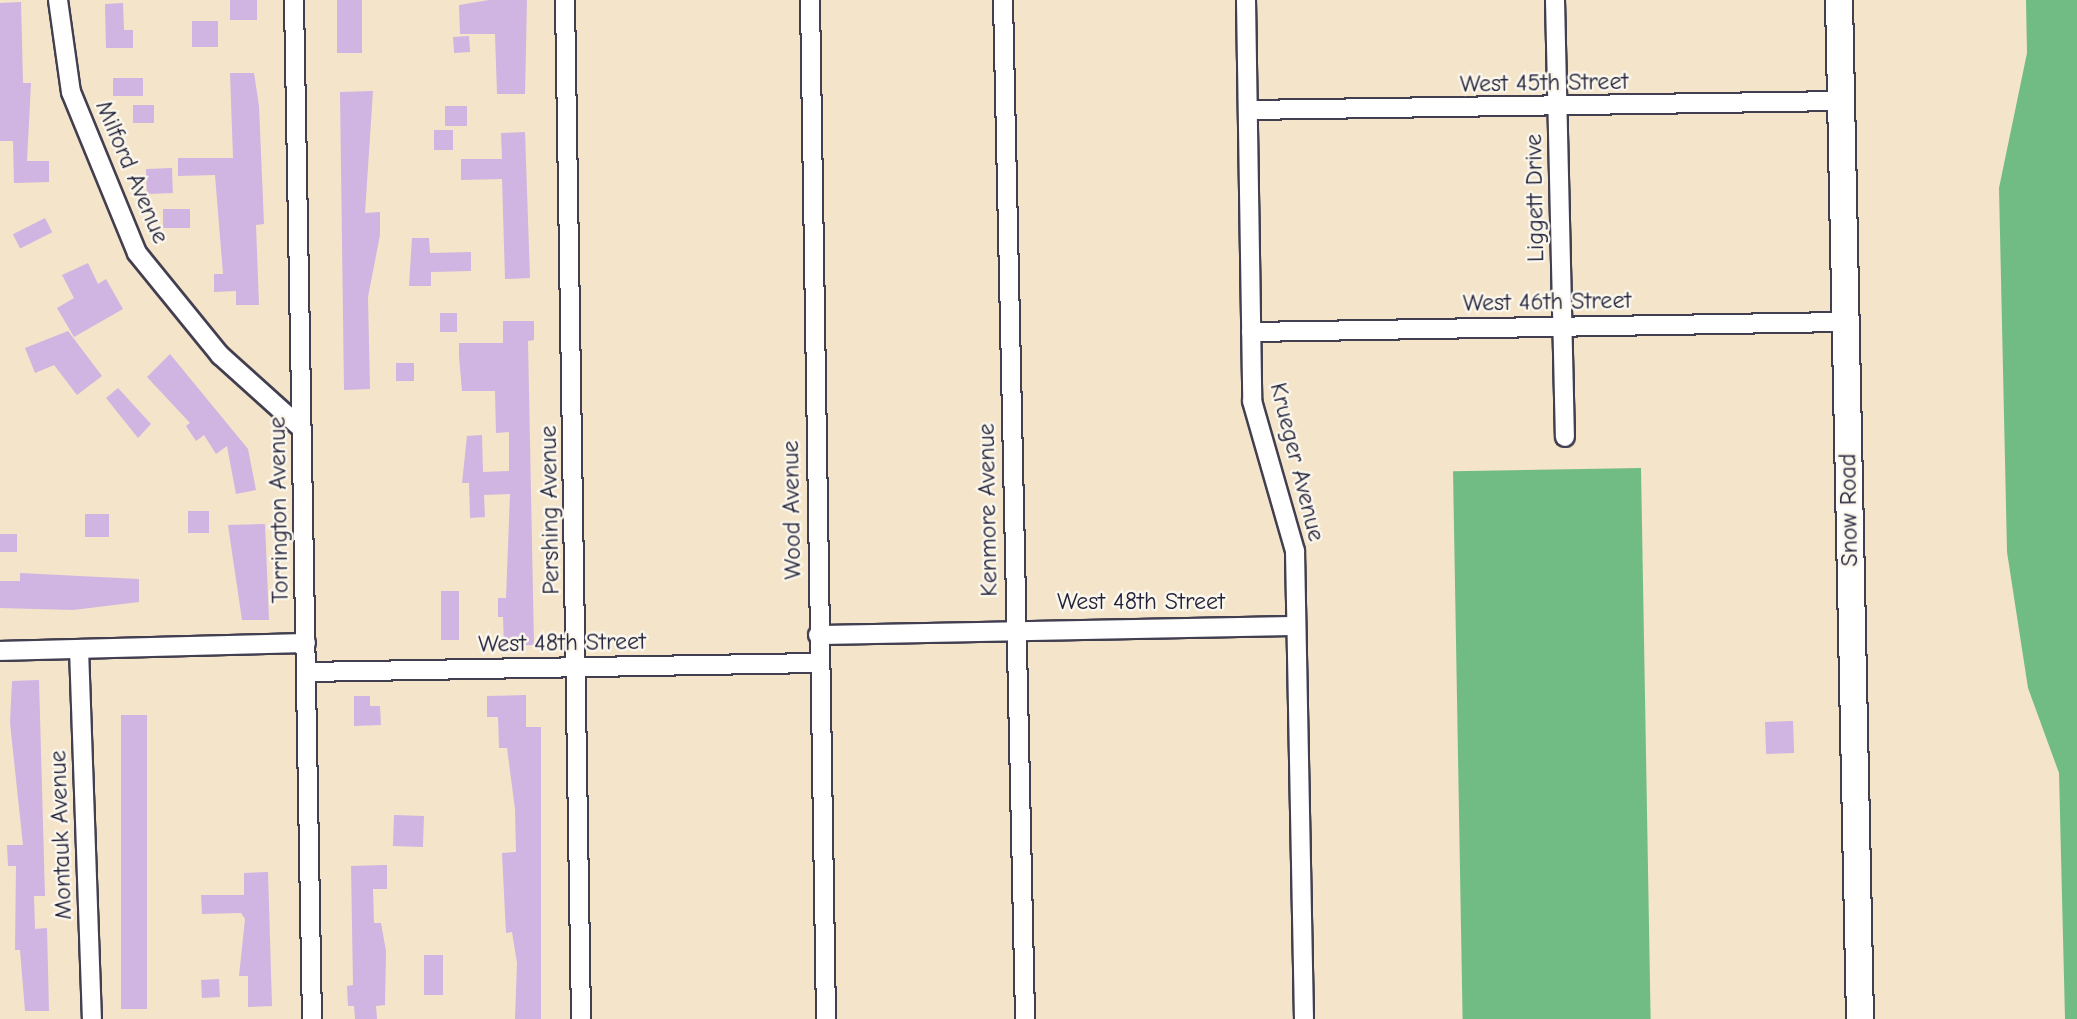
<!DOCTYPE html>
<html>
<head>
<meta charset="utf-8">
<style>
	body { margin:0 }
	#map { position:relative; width:2077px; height:1019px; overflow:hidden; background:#f4e4ca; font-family:"Comic Neue",sans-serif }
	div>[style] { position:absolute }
	.forest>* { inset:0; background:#71bc84; transform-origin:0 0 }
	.building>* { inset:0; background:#d0b4e1; transform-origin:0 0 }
	.roads { filter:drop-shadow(2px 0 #423f50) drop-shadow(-2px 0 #423f50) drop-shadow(0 2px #423f50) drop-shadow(0 -2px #423f50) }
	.minor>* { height:18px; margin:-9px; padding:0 9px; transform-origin:9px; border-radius:9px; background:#fff }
	.primary>* { height:26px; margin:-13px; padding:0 13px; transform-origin:13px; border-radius:13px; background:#fff }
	span { translate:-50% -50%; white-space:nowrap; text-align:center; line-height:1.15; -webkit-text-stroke:5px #fbf7ec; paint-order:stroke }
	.street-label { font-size:24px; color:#22223b }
</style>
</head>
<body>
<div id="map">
	<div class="forest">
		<i style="clip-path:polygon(2026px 0,2077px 0,2077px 1019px,2065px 1019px,2059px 773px,2028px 688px,2007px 552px,1999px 188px,2027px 53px)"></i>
		<i style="left:1641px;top:468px;width:551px;height:188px;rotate:89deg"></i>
	</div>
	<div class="building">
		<i style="left:230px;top:0;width:27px;height:20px"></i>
		<i style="left:337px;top:0;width:25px;height:53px"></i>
		<i style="clip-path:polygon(489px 0,527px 0,525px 94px,497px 94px,495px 34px,460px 34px,459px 5px)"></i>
		<i style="clip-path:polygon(21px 2px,23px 83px,31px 83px,27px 161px,49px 161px,49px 182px,14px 183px,13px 141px,0 141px,0 3px)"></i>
		<i style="clip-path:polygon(123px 3px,124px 30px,133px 30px,133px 48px,106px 48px,105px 4px)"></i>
		<i style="left:192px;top:21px;width:26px;height:26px"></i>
		<i style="left:469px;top:36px;width:16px;height:16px;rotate:86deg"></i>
		<i style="clip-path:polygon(230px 73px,254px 73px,259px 106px,264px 224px,256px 225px,259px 305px,236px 305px,236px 291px,214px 292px,214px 274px,223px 274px,215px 175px,178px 176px,178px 158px,233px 158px)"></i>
		<i style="left:113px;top:78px;width:30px;height:18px"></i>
		<i style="clip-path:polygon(373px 91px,365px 213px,380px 212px,380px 235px,368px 297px,370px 389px,344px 390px,340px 92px)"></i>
		<i style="left:133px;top:105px;width:21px;height:18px"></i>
		<i style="left:467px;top:106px;width:20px;height:22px;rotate:90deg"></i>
		<i style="left:434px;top:130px;width:19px;height:20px"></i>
		<i style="clip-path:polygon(525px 132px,530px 278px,505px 279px,502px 179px,461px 180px,461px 159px,502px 159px,501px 133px)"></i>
		<i style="left:172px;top:168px;width:25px;height:26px;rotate:88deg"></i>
		<i style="left:163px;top:209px;width:27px;height:19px"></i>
		<i style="left:45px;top:218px;width:16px;height:36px;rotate:63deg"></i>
		<i style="clip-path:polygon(412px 238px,429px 238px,430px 253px,471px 252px,471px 271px,431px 272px,431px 286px,409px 286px)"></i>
		<i style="clip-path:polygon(88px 263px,98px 284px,106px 279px,123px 309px,74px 337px,57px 308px,74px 298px,62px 275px)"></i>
		<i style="left:457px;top:313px;width:19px;height:17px;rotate:90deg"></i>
		<i style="clip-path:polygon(503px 321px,534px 321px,534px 340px,528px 341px,534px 645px,504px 646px,503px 617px,498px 617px,498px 598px,506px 598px,510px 494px,484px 495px,485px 517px,470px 518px,469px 483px,462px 483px,467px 436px,482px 435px,483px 472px,509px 471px,509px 432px,496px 433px,495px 391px,462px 391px,459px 356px,459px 343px,503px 343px)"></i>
		<i style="clip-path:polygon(68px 331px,102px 376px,77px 395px,54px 365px,35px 373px,25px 348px)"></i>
		<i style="clip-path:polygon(170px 354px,248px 449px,256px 490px,236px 494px,227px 446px,216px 454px,204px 435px,196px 441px,186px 426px,190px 423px,147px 377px)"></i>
		<i style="left:396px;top:363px;width:18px;height:18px"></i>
		<i style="clip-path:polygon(118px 388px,151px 424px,138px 438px,106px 398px)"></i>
		<i style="left:188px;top:511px;width:21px;height:22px"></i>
		<i style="left:85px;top:514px;width:24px;height:23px"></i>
		<i style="clip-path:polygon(265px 524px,269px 620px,242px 620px,228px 525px)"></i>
		<i style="left:0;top:534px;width:17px;height:18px"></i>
		<i style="clip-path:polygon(20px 573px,139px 579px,139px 602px,73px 610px,0 608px,0 581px,20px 581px)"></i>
		<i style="left:459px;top:591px;width:49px;height:18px;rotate:90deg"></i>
		<i style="clip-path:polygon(39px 680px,45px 896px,34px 896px,35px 929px,47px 928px,49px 1011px,25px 1011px,20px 950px,15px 950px,16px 866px,8px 866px,7px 845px,23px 845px,10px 723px,12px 681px)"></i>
		<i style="clip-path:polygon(526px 695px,526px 727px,541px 727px,541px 1019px,515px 1019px,517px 963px,512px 932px,506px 933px,502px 853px,516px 852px,515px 809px,507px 748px,499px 748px,498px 717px,487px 717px,487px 696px)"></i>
		<i style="clip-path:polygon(354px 696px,370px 696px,370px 706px,380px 706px,381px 725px,354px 726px)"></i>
		<i style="left:121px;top:715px;width:26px;height:294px"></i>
		<i style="left:1793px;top:721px;width:32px;height:28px;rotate:88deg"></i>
		<i style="left:394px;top:815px;width:30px;height:31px;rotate:2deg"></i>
		<i style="clip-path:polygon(387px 865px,387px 889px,373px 889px,374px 923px,381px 923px,386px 951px,385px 1005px,376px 1006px,377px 1019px,355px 1019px,354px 1006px,348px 1006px,347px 986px,353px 985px,351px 866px)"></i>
		<i style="clip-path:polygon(268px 872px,272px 1006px,248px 1007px,248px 976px,239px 976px,245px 919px,241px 913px,202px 914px,201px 895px,244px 895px,244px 873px)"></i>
		<i style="left:424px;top:955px;width:19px;height:40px"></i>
		<i style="left:219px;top:979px;width:18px;height:18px;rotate:87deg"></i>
	</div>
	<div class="roads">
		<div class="minor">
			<i style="left:58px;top:0;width:93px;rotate:82deg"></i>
			<i style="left:71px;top:92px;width:174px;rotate:67.7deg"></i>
			<i style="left:137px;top:253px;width:132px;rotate:50.9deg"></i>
			<i style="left:220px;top:355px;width:109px;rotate:42deg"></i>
			<i style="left:294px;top:0;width:1019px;rotate:88.99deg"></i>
			<i style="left:565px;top:0;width:1019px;rotate:89.1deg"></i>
			<i style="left:810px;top:0;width:1019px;rotate:89.1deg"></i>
			<i style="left:1003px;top:0;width:1019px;rotate:88.76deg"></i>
			<i style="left:1246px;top:0;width:401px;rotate:89.1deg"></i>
			<i style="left:1252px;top:401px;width:156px;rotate:74deg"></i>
			<i style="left:1295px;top:551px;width:468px;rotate:88.9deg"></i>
			<i style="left:1555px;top:0;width:437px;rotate:88.7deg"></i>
			<i style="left:1248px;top:110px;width:592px;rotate:-0.87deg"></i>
			<i style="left:1251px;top:332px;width:593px;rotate:-0.97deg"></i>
			<i style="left:818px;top:635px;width:478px;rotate:-1.1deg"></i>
			<i style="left:79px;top:649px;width:370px;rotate:88deg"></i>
			<i style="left:0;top:651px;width:306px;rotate:-1.5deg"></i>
			<i style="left:306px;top:672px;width:513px;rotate:-1.01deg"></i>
		</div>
		<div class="primary">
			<i style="left:1839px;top:0;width:1019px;rotate:88.82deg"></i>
		</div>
	</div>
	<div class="street-label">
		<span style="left:1544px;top:83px;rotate:-1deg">West 45th Street</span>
		<span style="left:132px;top:172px;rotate:67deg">Milford Avenue</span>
		<span style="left:1535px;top:198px;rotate:-91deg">Liggett Drive</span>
		<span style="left:1547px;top:302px;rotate:-1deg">West 46th Street</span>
		<span style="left:1297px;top:462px;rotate:76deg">Krueger Avenue</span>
		<span style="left:279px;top:510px;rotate:-91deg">Torrington Avenue</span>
		<span style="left:550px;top:510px;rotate:-91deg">Pershing Avenue</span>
		<span style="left:792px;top:510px;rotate:-91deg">Wood Avenue</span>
		<span style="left:988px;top:510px;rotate:-91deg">Kenmore Avenue</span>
		<span style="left:1849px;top:510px;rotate:-91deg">Snow Road</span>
		<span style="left:1141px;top:602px">West 48th Street</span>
		<span style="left:562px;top:643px;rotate:-1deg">West 48th Street</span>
		<span style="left:61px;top:835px;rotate:-92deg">Montauk Avenue</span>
	</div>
</div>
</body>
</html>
